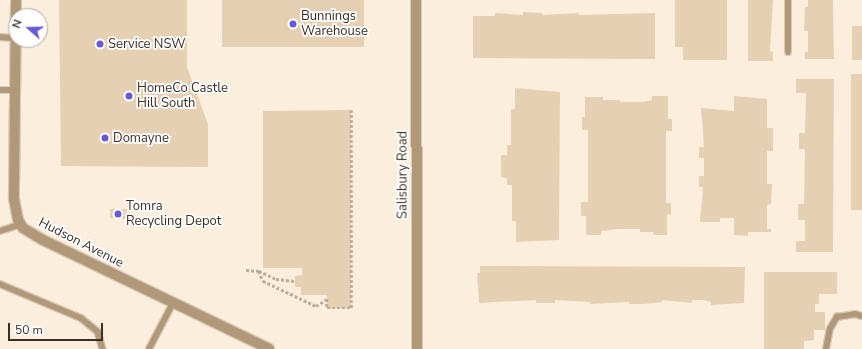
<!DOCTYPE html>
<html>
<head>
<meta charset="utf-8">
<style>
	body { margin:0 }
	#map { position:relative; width:862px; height:349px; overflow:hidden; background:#fceedc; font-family:"Nunito Sans",sans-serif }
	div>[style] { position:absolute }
	.building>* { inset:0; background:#e6d0b3; transform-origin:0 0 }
	.path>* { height:2.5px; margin-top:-1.25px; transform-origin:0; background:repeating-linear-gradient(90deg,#b9ad9d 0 3px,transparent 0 5px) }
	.roads { filter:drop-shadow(1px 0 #d9ccbb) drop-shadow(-1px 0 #d9ccbb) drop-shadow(0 1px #d9ccbb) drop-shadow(0 -1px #d9ccbb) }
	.lane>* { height:5.5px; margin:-2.75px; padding:0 2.75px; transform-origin:2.75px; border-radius:2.75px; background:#b19878 }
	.street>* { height:10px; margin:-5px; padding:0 5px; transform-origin:5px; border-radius:5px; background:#b19878 }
	.dots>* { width:11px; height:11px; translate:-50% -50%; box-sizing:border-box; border:2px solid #fff; border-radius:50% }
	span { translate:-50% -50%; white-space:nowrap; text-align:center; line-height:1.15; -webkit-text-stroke:3.5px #fff; paint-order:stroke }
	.poi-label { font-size:13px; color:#393025 }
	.left { translate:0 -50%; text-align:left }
	.street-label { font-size:13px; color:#393025 }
	.north { position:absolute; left:8px; top:8px; width:40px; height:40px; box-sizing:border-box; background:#fff; border:1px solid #b0aca8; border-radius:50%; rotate:290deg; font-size:11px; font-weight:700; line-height:16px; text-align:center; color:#393025 }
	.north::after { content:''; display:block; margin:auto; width:14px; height:18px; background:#675ad3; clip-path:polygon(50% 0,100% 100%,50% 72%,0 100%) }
	.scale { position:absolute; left:8px; top:323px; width:95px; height:18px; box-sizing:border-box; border:2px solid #393025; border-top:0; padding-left:5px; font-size:12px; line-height:14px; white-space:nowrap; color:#393025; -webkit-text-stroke:3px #fff; paint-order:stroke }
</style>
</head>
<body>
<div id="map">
	<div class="building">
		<i style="clip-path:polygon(59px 0,187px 0,187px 67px,208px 124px,208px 167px,61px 166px)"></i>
		<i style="left:222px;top:0;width:142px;height:47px"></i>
		<i style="clip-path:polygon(675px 0,727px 0,727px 60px,683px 60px,683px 47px,675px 47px)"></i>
		<i style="clip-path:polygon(748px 0,773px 0,770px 51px,773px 52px,773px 61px,748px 61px)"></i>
		<i style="clip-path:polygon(808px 0,833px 0,834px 59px,805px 59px,805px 52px,808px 52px,808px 31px,804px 31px,805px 7px,808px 7px)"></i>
		<i style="clip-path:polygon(523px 12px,542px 13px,542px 15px,579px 13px,579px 15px,655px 13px,655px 59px,473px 58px,473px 16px,495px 16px,495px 13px,523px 15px)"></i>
		<i style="left:852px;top:26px;width:10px;height:34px"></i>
		<i style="left:851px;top:74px;width:11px;height:136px"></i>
		<i style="clip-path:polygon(796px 79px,834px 79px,833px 252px,796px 252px,796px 241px,805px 241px,805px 220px,798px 220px,798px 204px,804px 204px,805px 149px,799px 149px,799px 133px,805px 133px,806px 93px,796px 93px)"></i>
		<i style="clip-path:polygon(515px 88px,560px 92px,559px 240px,516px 242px,516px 221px,512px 221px,512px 185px,507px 185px,507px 178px,501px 177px,501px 155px,507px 155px,507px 145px,511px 145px,511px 109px,515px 109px)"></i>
		<i style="clip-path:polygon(652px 96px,668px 96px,668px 119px,672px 119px,672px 131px,666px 131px,666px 203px,671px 203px,671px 215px,667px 214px,667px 235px,654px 235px,653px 232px,640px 232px,640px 229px,619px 229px,601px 231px,601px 235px,586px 235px,586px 216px,581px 216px,581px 202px,588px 202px,588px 130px,582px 130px,582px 117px,585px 117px,585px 97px,603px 97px,603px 100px,620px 100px,620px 102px,643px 102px,652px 100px)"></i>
		<i style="clip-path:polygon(734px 96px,767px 99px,767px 128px,773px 128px,773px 151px,767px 151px,767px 184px,772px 184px,771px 204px,767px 205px,767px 229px,771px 229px,771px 232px,748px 232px,748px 236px,734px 235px,734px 218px,720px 218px,720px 222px,700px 222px,703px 187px,699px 187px,699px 176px,704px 176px,704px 158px,699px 158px,699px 147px,704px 147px,701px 108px,734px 111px)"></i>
		<i style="clip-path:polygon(351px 110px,351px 308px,327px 308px,327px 295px,301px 295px,301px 287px,295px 287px,295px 276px,302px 275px,302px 268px,263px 268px,263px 111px)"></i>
		<i style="clip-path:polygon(110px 209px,127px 209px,126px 219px,110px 218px)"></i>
		<i style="clip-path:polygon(480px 266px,745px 267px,744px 303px,711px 305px,711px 302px,703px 300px,692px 300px,692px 303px,662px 300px,662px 302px,644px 304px,629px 304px,629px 302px,590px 304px,590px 302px,555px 300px,555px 303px,536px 303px,536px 300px,479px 303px,477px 273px,480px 273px)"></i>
		<i style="clip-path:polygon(764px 272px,837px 272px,837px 294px,819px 294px,819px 304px,815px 304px,815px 312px,825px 312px,825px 330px,814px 330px,814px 340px,804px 341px,804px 349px,764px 349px)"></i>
	</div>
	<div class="path">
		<i style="left:246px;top:270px;width:13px;rotate:4deg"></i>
		<i style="left:259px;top:271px;width:11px;rotate:68deg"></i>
		<i style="left:263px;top:281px;width:59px;rotate:25.3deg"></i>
		<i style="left:316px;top:306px;width:13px;rotate:-32deg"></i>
		<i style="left:259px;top:271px;width:19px;rotate:25deg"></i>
		<i style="left:276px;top:279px;width:19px;rotate:6deg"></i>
		<i style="left:327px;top:299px;width:9px;rotate:90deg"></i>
		<i style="left:327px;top:308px;width:24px"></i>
		<i style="left:351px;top:308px;width:198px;rotate:-90deg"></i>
	</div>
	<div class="roads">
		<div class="lane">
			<i style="left:0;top:37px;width:16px;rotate:4deg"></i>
			<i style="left:788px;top:52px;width:52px;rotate:-90deg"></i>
			<i style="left:0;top:90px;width:15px"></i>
			<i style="left:0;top:231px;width:22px;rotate:-18deg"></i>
			<i style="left:0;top:284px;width:88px;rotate:22.8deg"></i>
			<i style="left:81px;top:318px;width:22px;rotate:39deg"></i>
			<i style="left:98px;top:332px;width:18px;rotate:74deg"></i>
			<i style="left:149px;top:349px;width:52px;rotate:-62.4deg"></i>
			<i style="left:826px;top:349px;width:20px;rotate:-79deg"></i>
			<i style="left:830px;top:329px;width:14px;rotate:-60deg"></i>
			<i style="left:837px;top:317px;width:18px;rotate:-9deg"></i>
			<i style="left:855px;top:314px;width:7px;rotate:16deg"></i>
		</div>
		<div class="street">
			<i style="left:16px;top:0;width:199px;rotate:90.6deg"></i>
			<i style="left:14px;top:199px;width:21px;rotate:79deg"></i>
			<i style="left:18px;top:220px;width:9px;rotate:58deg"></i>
			<i style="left:23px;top:228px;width:23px;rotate:31deg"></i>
			<i style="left:43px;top:240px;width:251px;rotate:25.7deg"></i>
			<i style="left:416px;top:0;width:349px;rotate:89.8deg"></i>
		</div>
	</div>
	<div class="dots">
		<i style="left:293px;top:24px;background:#675ad3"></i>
		<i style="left:100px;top:44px;background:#675ad3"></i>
		<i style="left:129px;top:96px;background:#675ad3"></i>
		<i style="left:105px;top:138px;background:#675ad3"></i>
		<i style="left:118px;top:214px;background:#675ad3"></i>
	</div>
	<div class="poi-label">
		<span class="left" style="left:301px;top:24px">Bunnings<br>Warehouse</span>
		<span class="left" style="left:108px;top:44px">Service NSW</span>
		<span class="left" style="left:137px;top:96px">HomeCo Castle<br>Hill South</span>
		<span class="left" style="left:113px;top:138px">Domayne</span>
		<span class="left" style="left:126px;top:214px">Tomra<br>Recycling Depot</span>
	</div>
	<div class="street-label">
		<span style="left:403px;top:175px;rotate:-90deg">Salisbury Road</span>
		<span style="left:81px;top:243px;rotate:27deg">Hudson Avenue</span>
	</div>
	<div class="north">N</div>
	<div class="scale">50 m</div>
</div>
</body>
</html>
